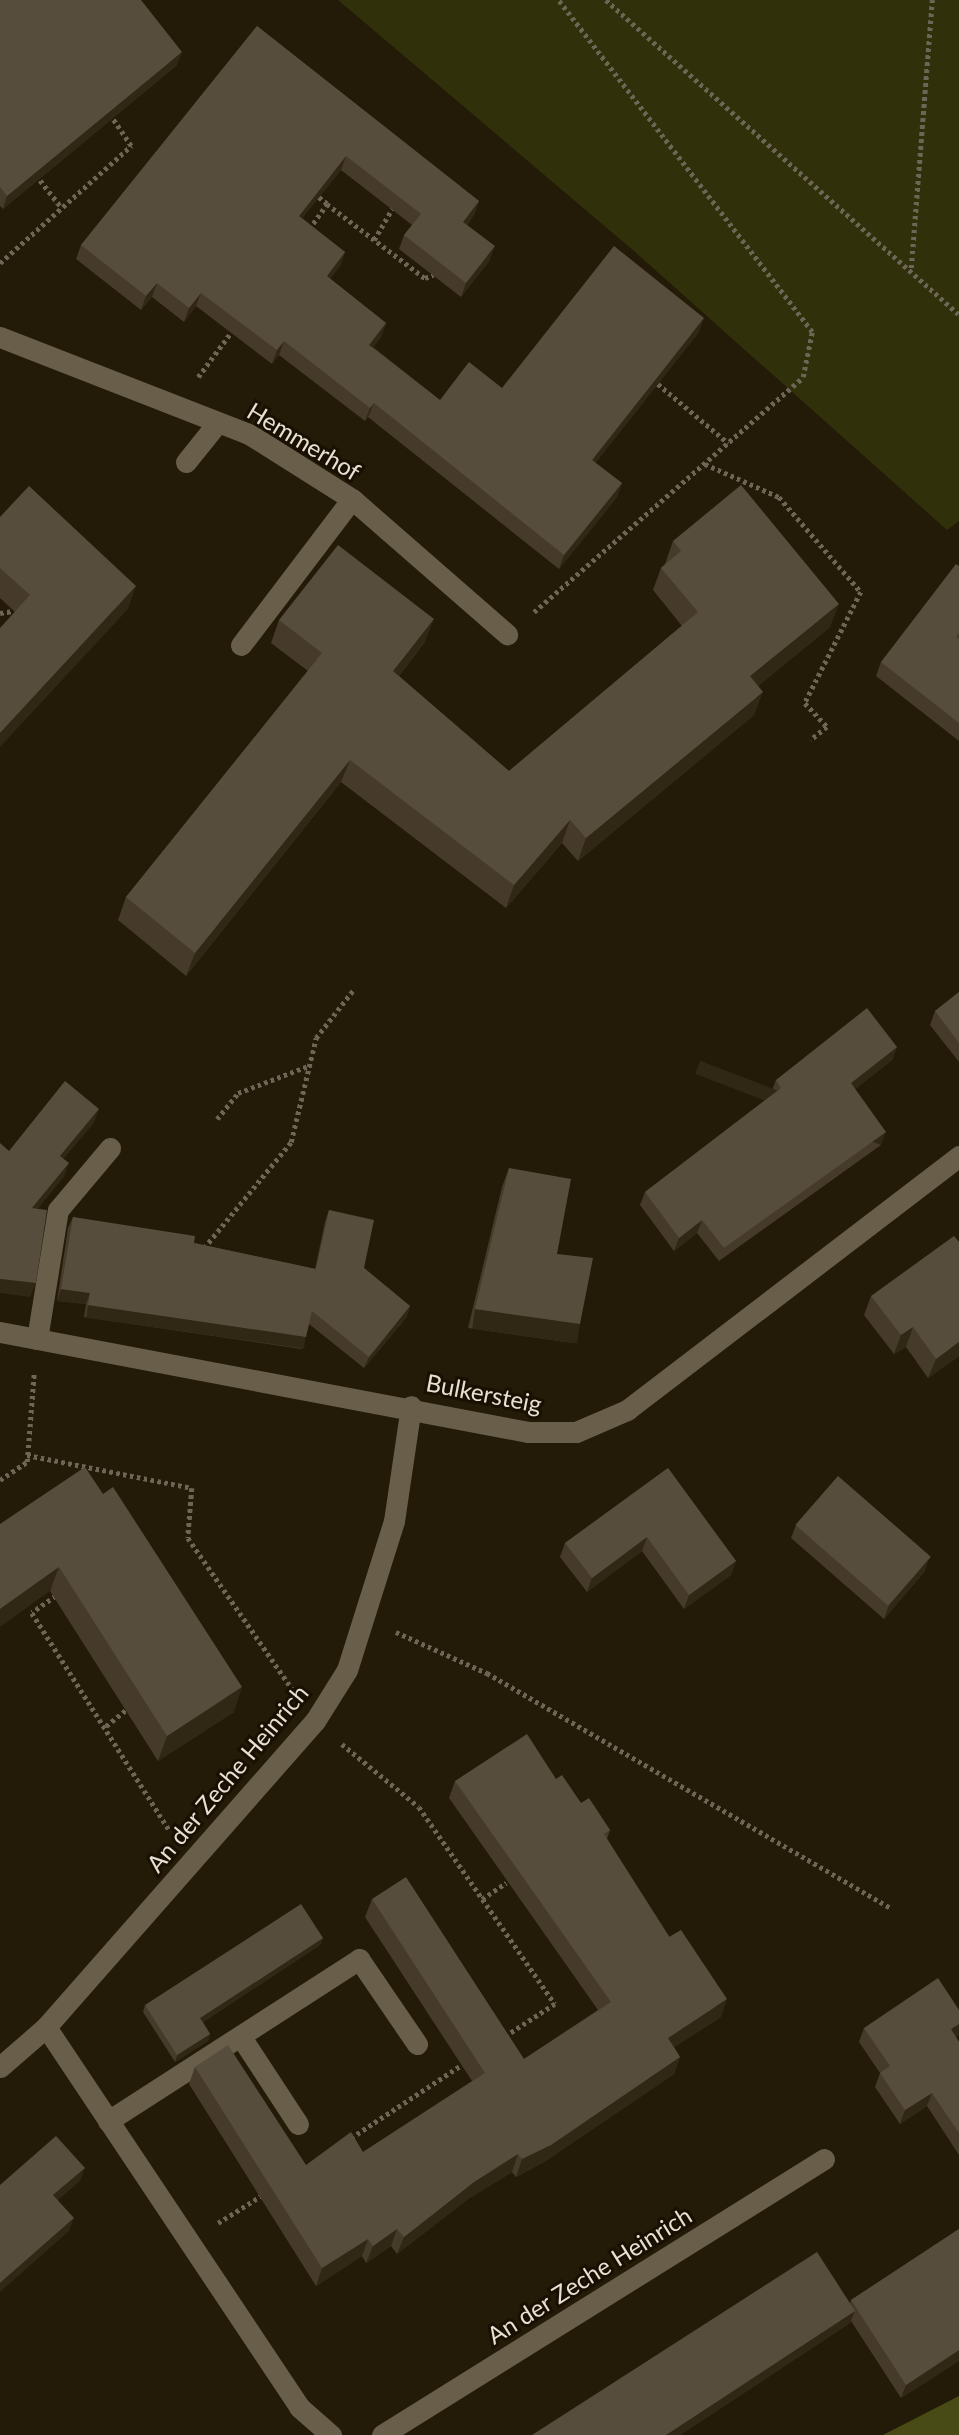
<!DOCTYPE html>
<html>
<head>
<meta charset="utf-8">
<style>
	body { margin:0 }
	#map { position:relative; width:959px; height:2435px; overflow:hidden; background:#231a08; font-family:Lato,sans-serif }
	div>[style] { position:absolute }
	.green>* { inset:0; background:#30310b }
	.forest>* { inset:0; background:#494b16 }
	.path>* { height:4.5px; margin-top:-2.25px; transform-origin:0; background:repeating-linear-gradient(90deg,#6d6555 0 3.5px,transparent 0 7px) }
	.lane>* { height:21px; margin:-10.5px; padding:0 10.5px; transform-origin:10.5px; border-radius:10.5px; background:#695e4a }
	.street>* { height:21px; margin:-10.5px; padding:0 10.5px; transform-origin:10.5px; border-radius:10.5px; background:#695e4a }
	.wall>* { inset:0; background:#463b2b }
	.shaded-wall>* { inset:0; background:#312715; transform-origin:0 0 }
	.building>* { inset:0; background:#574d3d; transform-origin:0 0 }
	span { translate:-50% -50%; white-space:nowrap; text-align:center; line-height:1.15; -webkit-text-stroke:6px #1a1002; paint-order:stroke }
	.street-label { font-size:24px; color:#e7e0d5 }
</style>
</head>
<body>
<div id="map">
	<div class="green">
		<i style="clip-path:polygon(338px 0,959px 0,959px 521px,947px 530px,634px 251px)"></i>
	</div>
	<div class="forest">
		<i style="clip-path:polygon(959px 2396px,959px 2435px,883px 2435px)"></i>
	</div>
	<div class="path">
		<i style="left:606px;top:0;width:472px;rotate:41.7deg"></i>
		<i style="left:36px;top:175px;width:42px;rotate:51.8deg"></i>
		<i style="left:327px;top:204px;width:123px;rotate:37.1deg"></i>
		<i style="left:425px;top:278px;width:9px;rotate:-21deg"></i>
		<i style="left:309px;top:229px;width:31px;rotate:-54deg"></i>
		<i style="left:327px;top:204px;width:16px;rotate:-142deg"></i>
		<i style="left:374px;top:240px;width:36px;rotate:-60deg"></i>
		<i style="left:0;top:263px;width:176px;rotate:-41.8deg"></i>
		<i style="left:131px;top:146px;width:37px;rotate:-124deg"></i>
		<i style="left:911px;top:268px;width:269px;rotate:-85.5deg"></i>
		<i style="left:198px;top:377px;width:57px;rotate:-53.5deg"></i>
		<i style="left:658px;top:384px;width:92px;rotate:40.1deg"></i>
		<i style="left:705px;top:464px;width:81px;rotate:24deg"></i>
		<i style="left:779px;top:497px;width:125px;rotate:49.2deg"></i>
		<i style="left:861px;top:592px;width:124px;rotate:116.8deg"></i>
		<i style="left:805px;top:703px;width:33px;rotate:47deg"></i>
		<i style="left:827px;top:727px;width:21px;rotate:141deg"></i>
		<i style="left:534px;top:612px;width:357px;rotate:-41.1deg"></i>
		<i style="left:803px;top:377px;width:46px;rotate:-78.7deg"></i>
		<i style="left:812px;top:332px;width:418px;rotate:-127.4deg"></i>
		<i style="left:0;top:613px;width:13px;rotate:-9deg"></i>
		<i style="left:217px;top:1119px;width:33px;rotate:-51deg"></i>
		<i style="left:238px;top:1093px;width:75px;rotate:-21.1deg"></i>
		<i style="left:204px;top:1248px;width:137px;rotate:-50.6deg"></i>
		<i style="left:291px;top:1142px;width:107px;rotate:-76.5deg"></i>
		<i style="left:316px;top:1038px;width:62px;rotate:-52.2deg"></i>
		<i style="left:27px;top:1455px;width:168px;rotate:11.3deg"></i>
		<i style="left:192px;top:1488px;width:50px;rotate:94.6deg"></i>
		<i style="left:188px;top:1538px;width:183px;rotate:55.4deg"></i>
		<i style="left:0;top:1480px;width:32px;rotate:-34deg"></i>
		<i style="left:27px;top:1462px;width:88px;rotate:-85.5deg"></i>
		<i style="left:56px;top:1596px;width:29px;rotate:145deg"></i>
		<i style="left:32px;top:1613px;width:258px;rotate:57.7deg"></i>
		<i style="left:396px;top:1632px;width:100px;rotate:24.3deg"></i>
		<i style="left:487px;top:1673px;width:467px;rotate:30.2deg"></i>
		<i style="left:106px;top:1726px;width:26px;rotate:-39deg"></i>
		<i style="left:342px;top:1744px;width:99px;rotate:39.3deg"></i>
		<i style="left:419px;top:1807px;width:239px;rotate:55.4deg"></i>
		<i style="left:555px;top:2004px;width:62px;rotate:146.8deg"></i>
		<i style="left:482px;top:1899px;width:29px;rotate:-34deg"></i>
		<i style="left:351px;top:2138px;width:138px;rotate:-33.5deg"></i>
		<i style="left:218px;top:2223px;width:54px;rotate:-32.2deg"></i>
	</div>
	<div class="lane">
		<i style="left:186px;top:462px;width:51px;rotate:-51.3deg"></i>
		<i style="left:241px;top:645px;width:183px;rotate:-52.8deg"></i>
		<i style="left:37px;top:1339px;width:131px;rotate:-80.8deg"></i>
		<i style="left:58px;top:1210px;width:81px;rotate:-50deg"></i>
		<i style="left:241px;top:2037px;width:104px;rotate:56.8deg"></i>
		<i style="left:108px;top:2121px;width:299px;rotate:-32.8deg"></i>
		<i style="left:359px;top:1959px;width:103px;rotate:55.7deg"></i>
	</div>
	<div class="street">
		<i style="left:0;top:337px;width:267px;rotate:21.3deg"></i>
		<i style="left:249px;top:434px;width:122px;rotate:32.3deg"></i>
		<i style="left:352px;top:499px;width:206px;rotate:41.1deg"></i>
		<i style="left:0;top:1332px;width:537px;rotate:10.72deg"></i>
		<i style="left:528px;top:1432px;width:48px"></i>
		<i style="left:576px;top:1432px;width:56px;rotate:-23.3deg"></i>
		<i style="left:627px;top:1410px;width:418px;rotate:-37.4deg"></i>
		<i style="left:46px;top:2027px;width:457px;rotate:56.3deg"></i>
		<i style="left:299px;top:2407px;width:43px;rotate:41.2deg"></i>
		<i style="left:0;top:2067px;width:61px;rotate:-41deg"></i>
		<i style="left:46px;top:2027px;width:407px;rotate:-48.7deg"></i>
		<i style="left:315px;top:1721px;width:60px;rotate:-57.9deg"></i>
		<i style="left:347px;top:1670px;width:156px;rotate:-72.5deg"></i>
		<i style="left:394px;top:1521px;width:116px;rotate:-81.6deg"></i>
		<i style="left:382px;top:2435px;width:521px;rotate:-31.98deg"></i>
	</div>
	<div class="wall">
		<i style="clip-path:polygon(0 0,177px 65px,3px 209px,0 206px)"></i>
		<i style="clip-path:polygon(257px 26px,479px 201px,474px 215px,467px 225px,490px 260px,461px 297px,399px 249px,404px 235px,412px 225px,341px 170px,302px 218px,345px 252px,340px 266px,330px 279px,386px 323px,381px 337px,373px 347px,440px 400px,502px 388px,699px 332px,595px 463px,622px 483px,617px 497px,559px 569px,368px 417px,365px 421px,279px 355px,272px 364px,196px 306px,184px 322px,152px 297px,141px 310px,76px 259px,81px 245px)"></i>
		<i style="clip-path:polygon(0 517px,128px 609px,15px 612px,0 598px)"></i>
		<i style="clip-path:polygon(673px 541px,830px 627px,758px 686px,754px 715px,578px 861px,562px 843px,506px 908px,341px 782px,186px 976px,118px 920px,126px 897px,308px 671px,271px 643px,279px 620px,425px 642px,399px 676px,509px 771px,682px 626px,653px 590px,661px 568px,665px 564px)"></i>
		<i style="clip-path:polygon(959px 566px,959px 741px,876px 676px,881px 662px)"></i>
		<i style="clip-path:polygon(959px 992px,959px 1062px,930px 1025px,935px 1011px)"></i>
		<i style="clip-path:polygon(897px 1047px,892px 1060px,855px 1089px,881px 1145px,719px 1261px,697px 1233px,674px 1251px,640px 1205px,645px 1192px,772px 1095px,771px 1093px,776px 1080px)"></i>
		<i style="clip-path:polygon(509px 1168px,580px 1324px,573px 1343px,468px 1328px,502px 1187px)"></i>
		<i style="clip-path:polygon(329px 1210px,364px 1268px,410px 1306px,406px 1318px,364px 1368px,309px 1324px,302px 1349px,84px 1317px,86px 1304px,57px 1301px,68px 1228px,73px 1217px,315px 1269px,325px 1222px)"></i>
		<i style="clip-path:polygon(871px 1296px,959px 1356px,928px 1378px,906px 1347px,894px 1354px,864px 1315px)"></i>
		<i style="clip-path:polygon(85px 1467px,234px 1712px,158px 1761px,50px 1591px)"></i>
		<i style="clip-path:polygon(668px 1468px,736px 1561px,731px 1575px,684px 1609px,642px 1551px,587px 1592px,560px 1557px,565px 1543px)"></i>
		<i style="clip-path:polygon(796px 1525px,925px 1571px,884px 1619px,791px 1538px)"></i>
		<i style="clip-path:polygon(556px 1779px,610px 1830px,607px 1839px,721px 2017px,674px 2047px,680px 2057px,674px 2074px,544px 2162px,516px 2177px,512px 2172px,468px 2199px,397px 2254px,391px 2246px,366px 2263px,362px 2256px,316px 2286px,189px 2084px,195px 2067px,306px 2165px,363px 2152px,472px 2081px,365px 1917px,372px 1899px,524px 2059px,598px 2010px,449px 1798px,455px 1781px)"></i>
		<i style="clip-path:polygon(323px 1938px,320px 1945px,203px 2022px,210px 2034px,208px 2041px,175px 2062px,143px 2012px,145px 2005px)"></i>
		<i style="clip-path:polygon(959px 2010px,959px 2034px,956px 2037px,959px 2042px,959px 2155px,927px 2106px,900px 2124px,875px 2087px,880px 2073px,859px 2042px,864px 2028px)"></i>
		<i style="clip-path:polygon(959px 2229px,959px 2361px,901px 2398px,851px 2321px,850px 2323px,680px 2435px,532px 2435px,850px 2303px,851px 2300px)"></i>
	</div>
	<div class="shaded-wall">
		<i style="clip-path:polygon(182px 52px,177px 65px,3px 209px,7px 196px)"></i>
		<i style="clip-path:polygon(346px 156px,341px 170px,294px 229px,299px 216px)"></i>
		<i style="clip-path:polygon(479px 201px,474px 215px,458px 236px,463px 222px)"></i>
		<i style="clip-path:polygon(495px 246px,490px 260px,461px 297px,466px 283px)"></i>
		<i style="clip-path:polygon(345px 252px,340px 266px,322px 290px,327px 276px)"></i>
		<i style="clip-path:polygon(157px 283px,152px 297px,141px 310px,146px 296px)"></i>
		<i style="clip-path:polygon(201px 293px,196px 306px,184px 322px,189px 308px)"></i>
		<i style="clip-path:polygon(704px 318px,699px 332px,587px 474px,592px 460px)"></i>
		<i style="clip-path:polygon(386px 323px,381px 337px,364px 358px,369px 345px)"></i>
		<i style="clip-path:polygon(284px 341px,279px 355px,272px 364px,277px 350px)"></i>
		<i style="clip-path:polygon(374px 403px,368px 417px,365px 421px,370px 408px)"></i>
		<i style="clip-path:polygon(622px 483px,617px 497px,559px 569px,564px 555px)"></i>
		<i style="clip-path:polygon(136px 586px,128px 609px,0 747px,0 733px)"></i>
		<i style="clip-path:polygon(839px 604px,830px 627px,742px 699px,750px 676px)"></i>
		<i style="clip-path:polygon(434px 619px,425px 642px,385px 694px,393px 671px)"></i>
		<i style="clip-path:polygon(763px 692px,754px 715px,578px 861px,586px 838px)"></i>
		<i style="clip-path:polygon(350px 760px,341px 782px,186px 976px,195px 953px)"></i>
		<i style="clip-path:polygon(570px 820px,562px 843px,506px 908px,514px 885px)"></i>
		<i style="clip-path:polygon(897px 1047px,892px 1060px,847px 1096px,851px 1083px)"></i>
		<i style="clip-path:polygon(99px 1109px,94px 1123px,55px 1169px,60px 1156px)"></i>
		<i style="left:886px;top:1132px;width:14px;height:199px;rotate:111deg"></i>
		<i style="clip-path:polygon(69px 1163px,64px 1177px,27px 1222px,32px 1208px)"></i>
		<i style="clip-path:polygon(702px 1220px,697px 1233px,674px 1251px,679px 1238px)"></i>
		<i style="clip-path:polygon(0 1279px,36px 1283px,30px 1297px,0 1293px)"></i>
		<i style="clip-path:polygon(61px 1289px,90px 1293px,86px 1304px,57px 1301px)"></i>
		<i style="left:88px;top:1305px;width:220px;height:13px;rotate:8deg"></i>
		<i style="clip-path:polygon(410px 1306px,406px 1318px,364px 1368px,369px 1357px)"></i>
		<i style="left:475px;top:1309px;width:106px;height:20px;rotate:8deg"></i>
		<i style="clip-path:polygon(913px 1327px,906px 1347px,894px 1354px,901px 1335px)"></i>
		<i style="clip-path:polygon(959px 1342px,959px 1356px,928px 1378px,936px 1359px)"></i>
		<i style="clip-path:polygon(647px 1537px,642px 1551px,587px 1592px,592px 1578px)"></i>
		<i style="clip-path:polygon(930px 1557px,925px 1571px,884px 1619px,889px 1605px)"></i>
		<i style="clip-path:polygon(736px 1561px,731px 1575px,684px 1609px,689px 1595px)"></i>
		<i style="clip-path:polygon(59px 1567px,50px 1591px,0 1627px,0 1609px)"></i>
		<i style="clip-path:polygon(242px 1687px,234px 1712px,158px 1761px,167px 1736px)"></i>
		<i style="clip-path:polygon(323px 1938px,320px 1945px,198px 2025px,200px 2018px)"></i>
		<i style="clip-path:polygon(727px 1999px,721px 2017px,661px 2056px,668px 2038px)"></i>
		<i style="clip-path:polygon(959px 2024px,959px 2034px,946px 2043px,951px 2029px)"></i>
		<i style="clip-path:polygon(210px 2034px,208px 2041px,175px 2062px,177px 2055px)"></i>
		<i style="clip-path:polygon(680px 2057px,674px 2074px,544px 2162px,516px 2177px,522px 2159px)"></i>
		<i style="clip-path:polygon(932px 2093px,927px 2106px,900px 2124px,905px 2110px)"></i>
		<i style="clip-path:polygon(518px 2154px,512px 2172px,468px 2199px,397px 2254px,404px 2237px,474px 2182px)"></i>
		<i style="clip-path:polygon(85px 2168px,80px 2181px,49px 2208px,53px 2195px)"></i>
		<i style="clip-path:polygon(74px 2218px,69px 2231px,0 2292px,0 2283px)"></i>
		<i style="clip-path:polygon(397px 2229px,391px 2246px,366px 2263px,373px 2246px)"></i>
		<i style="clip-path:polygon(368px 2239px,362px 2256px,316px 2286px,322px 2268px)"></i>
		<i style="clip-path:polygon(855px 2311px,850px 2323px,680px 2435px,666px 2435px)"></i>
		<i style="clip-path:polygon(959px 2350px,959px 2361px,901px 2398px,906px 2385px)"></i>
	</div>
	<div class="building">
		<i style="clip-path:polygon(0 0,141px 0,182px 52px,7px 196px,0 187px)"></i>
		<i style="clip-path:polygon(257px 26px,479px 201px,463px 222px,495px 246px,466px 283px,404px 235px,421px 214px,346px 156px,299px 216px,345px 252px,327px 276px,386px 323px,369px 345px,440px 400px,469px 362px,502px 388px,614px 246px,704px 318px,592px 460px,622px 483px,564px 555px,374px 403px,370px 408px,284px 341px,277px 350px,201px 293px,189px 308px,157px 283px,146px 296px,81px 245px)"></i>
		<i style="clip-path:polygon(741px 485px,839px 604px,750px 676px,763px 692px,586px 838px,570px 820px,514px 885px,350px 760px,195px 953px,126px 897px,322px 653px,279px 620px,338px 545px,434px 619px,393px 671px,509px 771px,698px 612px,661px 568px,681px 551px,673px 541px)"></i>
		<i style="clip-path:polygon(29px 486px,136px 586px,0 733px,0 628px,30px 595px,0 568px,0 517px)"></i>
		<i style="clip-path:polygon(956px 564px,959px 566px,959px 633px,956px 637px,959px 639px,959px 723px,881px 662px)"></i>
		<i style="clip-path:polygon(959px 992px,959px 1043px,935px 1011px)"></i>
		<i style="clip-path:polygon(867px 1008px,897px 1047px,851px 1083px,886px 1132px,724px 1248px,702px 1220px,679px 1238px,645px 1192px,781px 1088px,776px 1080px)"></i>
		<i style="clip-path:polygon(65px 1081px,99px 1109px,60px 1156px,69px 1163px,32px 1208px,47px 1210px,36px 1283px,0 1279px,0 1143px,9px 1151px)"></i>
		<i style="clip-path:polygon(509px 1168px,571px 1179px,557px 1254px,593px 1258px,580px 1324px,475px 1309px)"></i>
		<i style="clip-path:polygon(329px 1210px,374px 1220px,364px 1268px,410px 1306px,369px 1357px,312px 1311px,306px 1337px,88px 1305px,90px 1293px,61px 1289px,73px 1217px,195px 1236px,194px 1243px,316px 1269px)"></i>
		<i style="clip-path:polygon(954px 1236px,959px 1242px,959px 1342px,936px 1359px,913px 1327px,901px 1335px,871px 1296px)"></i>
		<i style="clip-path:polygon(85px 1467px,103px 1494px,113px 1487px,242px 1687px,167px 1736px,59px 1567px,0 1609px,0 1524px)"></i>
		<i style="clip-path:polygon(668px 1468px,736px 1561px,689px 1595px,647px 1537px,592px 1578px,565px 1543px)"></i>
		<i style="left:838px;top:1476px;width:123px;height:65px;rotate:41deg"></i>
		<i style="clip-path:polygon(527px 1734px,556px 1779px,562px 1775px,581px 1803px,589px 1798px,610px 1830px,604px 1834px,669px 1937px,681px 1930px,727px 1999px,668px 2038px,680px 2057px,551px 2145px,522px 2159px,518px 2154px,474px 2182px,404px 2237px,397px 2229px,373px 2246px,368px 2239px,322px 2268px,195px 2067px,228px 2045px,306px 2165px,351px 2132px,363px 2152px,485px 2073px,372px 1899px,406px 1877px,524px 2059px,611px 2002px,455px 1781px)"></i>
		<i style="clip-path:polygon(301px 1904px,323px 1938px,200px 2018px,210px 2034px,177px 2055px,145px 2005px)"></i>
		<i style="clip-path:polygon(938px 1978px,959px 2010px,959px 2024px,951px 2029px,959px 2042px,959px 2133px,932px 2093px,905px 2110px,880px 2073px,890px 2066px,864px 2028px)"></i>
		<i style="clip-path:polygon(56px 2136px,85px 2168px,53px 2195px,74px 2218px,0 2283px,0 2185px)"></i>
		<i style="clip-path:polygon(959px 2229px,959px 2350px,906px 2385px,851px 2300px)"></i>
		<i style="clip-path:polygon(817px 2252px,855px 2311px,666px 2435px,532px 2435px)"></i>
	</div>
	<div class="street-label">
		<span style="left:304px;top:441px;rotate:31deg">Hemmerhof</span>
		<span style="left:484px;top:1393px;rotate:11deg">Bulkersteig</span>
		<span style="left:227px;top:1778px;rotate:-50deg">An der Zeche Heinrich</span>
		<span style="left:589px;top:2275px;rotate:-32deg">An der Zeche Heinrich</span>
	</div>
</div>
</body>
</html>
